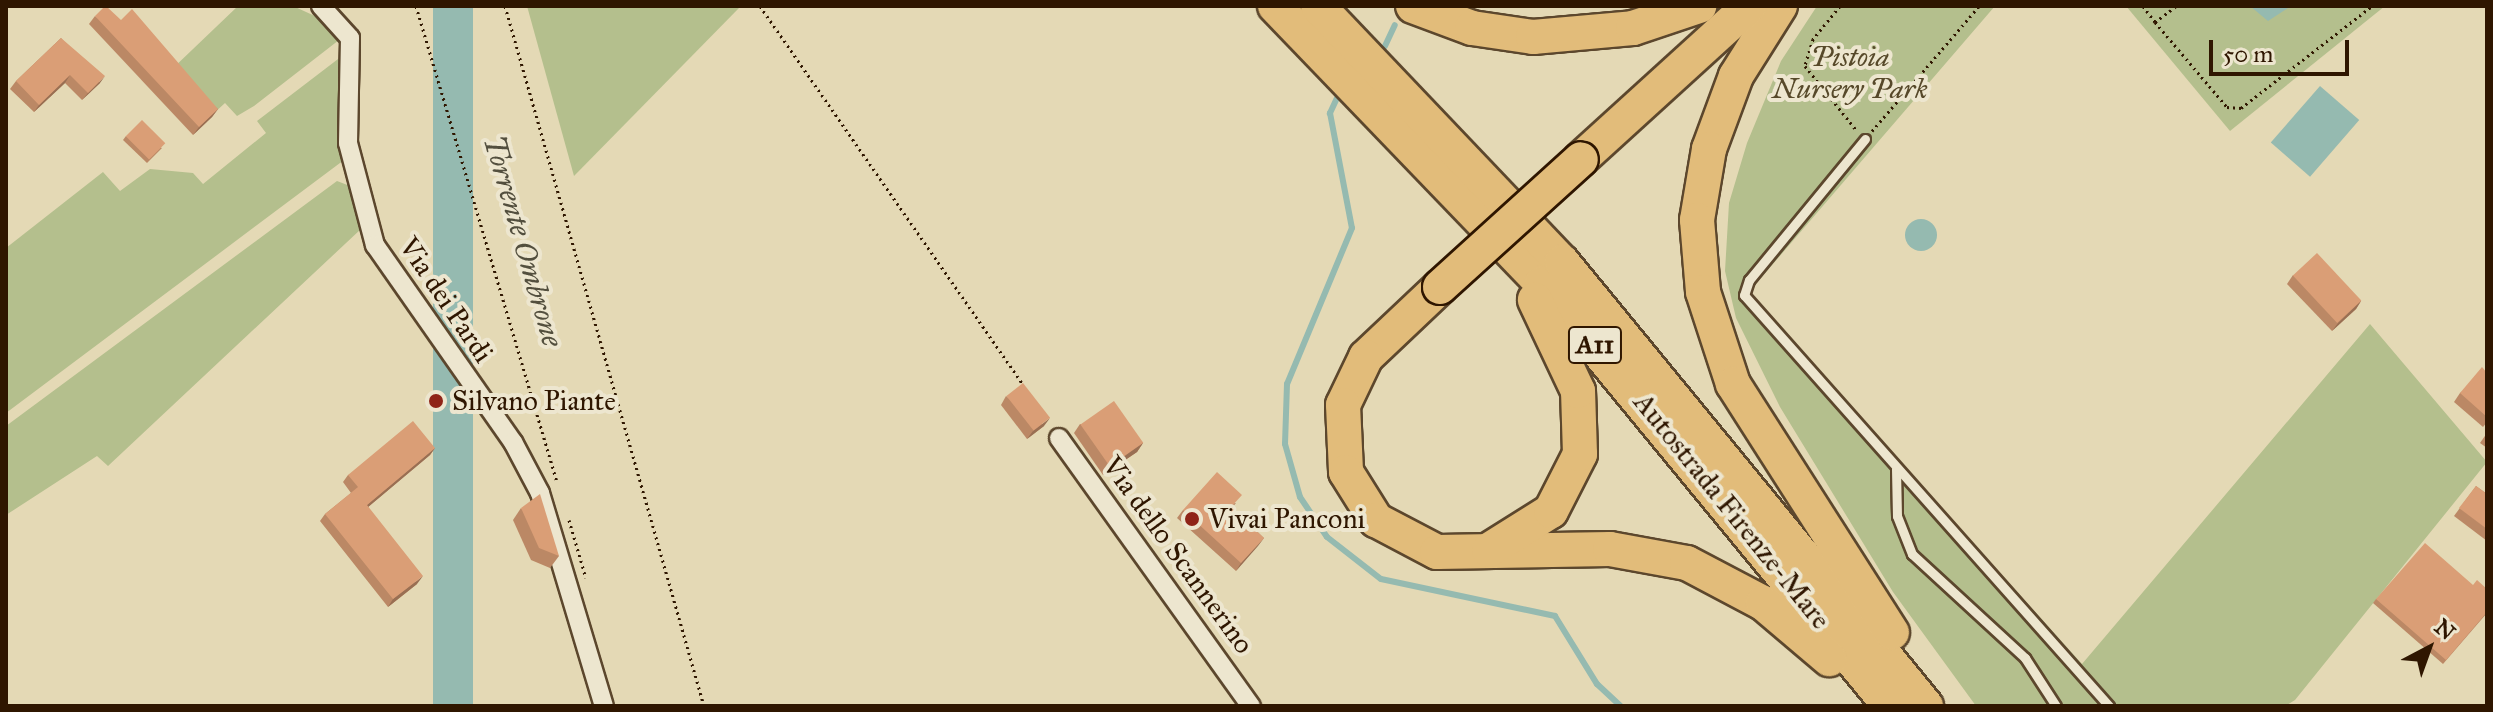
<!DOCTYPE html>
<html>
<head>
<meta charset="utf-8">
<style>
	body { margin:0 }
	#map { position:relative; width:2493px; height:712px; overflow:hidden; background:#e4d9b5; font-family:"IM FELL Great Primer",serif }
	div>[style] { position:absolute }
	.green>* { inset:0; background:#b4bf8d }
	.water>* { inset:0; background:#95bab0; transform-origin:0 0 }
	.round { border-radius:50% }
	.stream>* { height:6px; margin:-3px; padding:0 3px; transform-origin:3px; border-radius:3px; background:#95bab0 }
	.path>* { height:3px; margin-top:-1.5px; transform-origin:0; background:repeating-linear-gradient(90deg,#2f1600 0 2px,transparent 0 6px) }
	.roads { filter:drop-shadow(2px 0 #5c472d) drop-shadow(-2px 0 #5c472d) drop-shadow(0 2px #5c472d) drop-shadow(0 -2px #5c472d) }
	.lane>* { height:9px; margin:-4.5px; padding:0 4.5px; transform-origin:4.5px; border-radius:4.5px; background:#ede6cf }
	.street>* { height:18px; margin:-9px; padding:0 9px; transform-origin:9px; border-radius:9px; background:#ede6cf }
	.highway>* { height:34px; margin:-17px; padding:0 17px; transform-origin:17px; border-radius:17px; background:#e2bc7a }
	.bridges { filter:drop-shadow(2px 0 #2f1600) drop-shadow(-2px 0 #2f1600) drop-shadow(0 2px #2f1600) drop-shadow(0 -2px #2f1600) }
	.highway-bridge>* { height:34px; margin:-17px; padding:0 17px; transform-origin:17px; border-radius:17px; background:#e2bc7a }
	.wall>* { inset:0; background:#bb8865 }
	.shaded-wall>* { inset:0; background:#996f53 }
	.building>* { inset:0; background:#da9e76; transform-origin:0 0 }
	.dots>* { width:22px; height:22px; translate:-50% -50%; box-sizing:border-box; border:4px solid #ede6cf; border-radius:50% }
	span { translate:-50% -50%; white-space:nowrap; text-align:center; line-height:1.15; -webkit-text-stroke:8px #ede6cf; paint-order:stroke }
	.shield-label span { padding:2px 6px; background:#ede6cf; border:2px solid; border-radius:6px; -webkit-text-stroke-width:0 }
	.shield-label { font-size:26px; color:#2f1600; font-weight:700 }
	.park-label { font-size:28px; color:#57492a; font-style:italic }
	.street-label { font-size:28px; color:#2f1600 }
	.poi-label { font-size:28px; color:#2f1600 }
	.left { translate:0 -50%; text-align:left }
	.water-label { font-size:30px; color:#534f3e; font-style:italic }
	.frame { position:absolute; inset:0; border:8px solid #2f1600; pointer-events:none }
	.north { position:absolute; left:2389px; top:608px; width:80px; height:80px; -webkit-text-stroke:6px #ede6cf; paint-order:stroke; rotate:41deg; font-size:22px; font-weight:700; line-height:32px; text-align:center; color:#2f1600 }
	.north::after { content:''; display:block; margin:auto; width:28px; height:36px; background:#2f1600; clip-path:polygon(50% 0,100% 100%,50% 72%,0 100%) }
	.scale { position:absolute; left:2209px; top:40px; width:140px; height:36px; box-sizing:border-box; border:4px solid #2f1600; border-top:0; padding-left:10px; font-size:24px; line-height:28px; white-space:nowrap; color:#2f1600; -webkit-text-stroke:6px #ede6cf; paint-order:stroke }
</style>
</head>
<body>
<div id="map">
	<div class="green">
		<i style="clip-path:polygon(238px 6px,293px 6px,317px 17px,339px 40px,254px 106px,237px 116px,225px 103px,213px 114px,170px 71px)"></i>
		<i style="clip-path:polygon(527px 6px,737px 6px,739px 8px,574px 176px)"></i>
		<i style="clip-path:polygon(1817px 6px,1995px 6px,1748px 293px,2082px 664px,2370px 324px,2487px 462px,2295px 700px,2285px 706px,1976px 706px,1893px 592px,1780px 407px,1736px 318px,1725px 271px,1729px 203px,1747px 143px,1781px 61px)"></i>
		<i style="clip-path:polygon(2126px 6px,2385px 6px,2230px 131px)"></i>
		<i style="clip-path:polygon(342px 56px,344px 160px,6px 413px,6px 248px,103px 172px,120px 191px,150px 169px,193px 173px,203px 184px,266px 133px,257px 121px)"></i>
		<i style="clip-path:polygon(337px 181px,350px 186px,361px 229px,108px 466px,97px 456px,6px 515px,6px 426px)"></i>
	</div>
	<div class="water">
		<i style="left:433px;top:6px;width:40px;height:728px"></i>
		<i style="clip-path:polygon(2250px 6px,2291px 6px,2268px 21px)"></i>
		<i style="left:2320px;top:86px;width:52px;height:75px;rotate:41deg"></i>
		<i class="round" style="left:1905px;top:219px;width:32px;height:32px"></i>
	</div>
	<div class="stream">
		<i style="left:1385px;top:46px;width:23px;rotate:-65deg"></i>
		<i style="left:1337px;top:98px;width:17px;rotate:115deg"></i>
		<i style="left:1330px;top:113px;width:117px;rotate:79.2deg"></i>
		<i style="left:1352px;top:228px;width:169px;rotate:112.6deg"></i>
		<i style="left:1287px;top:384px;width:60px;rotate:91.9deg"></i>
		<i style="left:1285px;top:444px;width:55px;rotate:74.2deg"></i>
		<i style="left:1300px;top:497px;width:48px;rotate:56deg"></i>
		<i style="left:1327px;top:537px;width:68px;rotate:37.9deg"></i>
		<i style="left:1381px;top:579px;width:178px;rotate:12deg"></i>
		<i style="left:1555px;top:616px;width:80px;rotate:58.3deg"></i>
		<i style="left:1597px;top:684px;width:33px;rotate:43deg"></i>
	</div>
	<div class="path">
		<i style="left:416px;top:6px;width:497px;rotate:73.5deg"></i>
		<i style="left:505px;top:6px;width:728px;rotate:74.13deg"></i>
		<i style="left:760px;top:6px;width:461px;rotate:55.2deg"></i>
		<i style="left:1840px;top:6px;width:43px;rotate:129.3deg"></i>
		<i style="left:1813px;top:39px;width:28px;rotate:107deg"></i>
		<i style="left:1805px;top:66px;width:83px;rotate:51.3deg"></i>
		<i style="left:2143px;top:6px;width:20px;rotate:53deg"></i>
		<i style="left:2155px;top:22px;width:26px;rotate:-37deg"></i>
		<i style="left:2155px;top:22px;width:111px;rotate:49.7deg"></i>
		<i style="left:2227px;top:107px;width:14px;rotate:4deg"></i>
		<i style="left:2241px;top:108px;width:166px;rotate:-37.9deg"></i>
		<i style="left:1872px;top:131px;width:165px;rotate:-49.4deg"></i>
		<i style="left:569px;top:520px;width:60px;rotate:73.7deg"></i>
	</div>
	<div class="roads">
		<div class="lane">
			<i style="left:1865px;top:139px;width:183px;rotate:129.4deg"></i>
			<i style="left:1749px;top:280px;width:16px;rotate:108deg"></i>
			<i style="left:1744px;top:295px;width:550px;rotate:48.39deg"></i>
			<i style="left:1896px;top:469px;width:47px;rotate:88.8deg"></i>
			<i style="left:1897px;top:516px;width:41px;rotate:68.5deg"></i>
			<i style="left:1912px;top:554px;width:154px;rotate:42.6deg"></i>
			<i style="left:2025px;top:658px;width:57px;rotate:57.1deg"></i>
		</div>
		<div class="street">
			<i style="left:321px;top:6px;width:43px;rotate:47.8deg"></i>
			<i style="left:350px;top:38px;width:105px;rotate:91.1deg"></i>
			<i style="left:348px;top:143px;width:106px;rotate:75.2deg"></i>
			<i style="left:375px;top:245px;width:241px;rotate:55deg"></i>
			<i style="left:513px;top:442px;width:58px;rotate:62.1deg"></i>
			<i style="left:540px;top:493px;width:222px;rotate:73.3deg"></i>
			<i style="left:1059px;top:438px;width:330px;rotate:54.4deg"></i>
		</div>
		<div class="highway">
			<i style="left:1275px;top:6px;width:385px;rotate:46.1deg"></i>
			<i style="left:1542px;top:283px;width:548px;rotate:50.56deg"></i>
			<i style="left:1318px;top:6px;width:354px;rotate:46.4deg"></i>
			<i style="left:1562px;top:262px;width:574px;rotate:50.65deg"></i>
			<i style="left:1413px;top:6px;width:63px;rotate:20.4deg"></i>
			<i style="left:1472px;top:28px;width:62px;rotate:8.4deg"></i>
			<i style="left:1533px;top:37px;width:100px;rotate:-5.1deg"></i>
			<i style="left:1633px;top:28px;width:70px;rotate:-18.4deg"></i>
			<i style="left:1780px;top:6px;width:83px;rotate:122.2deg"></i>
			<i style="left:1736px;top:76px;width:78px;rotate:110.3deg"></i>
			<i style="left:1709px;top:149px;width:72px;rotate:99.6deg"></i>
			<i style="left:1697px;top:220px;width:72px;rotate:85.2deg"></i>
			<i style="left:1703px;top:292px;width:97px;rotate:71.9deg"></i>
			<i style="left:1733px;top:384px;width:295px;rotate:57.4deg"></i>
			<i style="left:1581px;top:159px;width:227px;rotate:-42.3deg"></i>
			<i style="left:1440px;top:287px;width:102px;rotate:136.6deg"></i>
			<i style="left:1366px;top:357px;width:53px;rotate:115.6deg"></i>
			<i style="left:1343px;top:405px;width:67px;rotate:87.4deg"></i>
			<i style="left:1346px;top:472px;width:57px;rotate:58deg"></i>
			<i style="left:1376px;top:520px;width:69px;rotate:27.7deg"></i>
			<i style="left:1437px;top:552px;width:173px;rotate:-1deg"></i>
			<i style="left:1610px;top:549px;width:78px;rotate:10.3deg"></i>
			<i style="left:1687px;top:563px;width:86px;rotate:27.8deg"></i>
			<i style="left:1763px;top:603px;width:87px;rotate:40.3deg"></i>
			<i style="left:1489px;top:550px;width:73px;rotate:-32.2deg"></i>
			<i style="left:1551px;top:511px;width:64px;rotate:-63deg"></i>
			<i style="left:1580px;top:454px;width:63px;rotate:-91.8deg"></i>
			<i style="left:1578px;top:391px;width:101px;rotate:-115.3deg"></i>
		</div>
	</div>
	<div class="bridges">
		<div class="highway-bridge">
			<i style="left:1440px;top:287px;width:190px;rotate:-42.2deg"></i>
		</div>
	</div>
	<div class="wall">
		<i style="clip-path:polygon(95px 16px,218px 109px,212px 117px,193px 135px,89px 24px)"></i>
		<i style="clip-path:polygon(61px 38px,100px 83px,82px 100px,65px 83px,34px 112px,10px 89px,16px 81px)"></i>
		<i style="clip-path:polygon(126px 136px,162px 148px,147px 163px,123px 140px)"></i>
		<i style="clip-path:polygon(2293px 275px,2361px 301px,2356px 309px,2332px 331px,2287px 284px)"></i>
		<i style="clip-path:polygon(2487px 373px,2487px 422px,2483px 427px,2454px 402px,2460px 393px)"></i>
		<i style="clip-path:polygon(1006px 396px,1044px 426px,1027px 439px,1001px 405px)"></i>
		<i style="clip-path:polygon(1080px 424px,1143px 443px,1137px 452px,1103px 475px,1074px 433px)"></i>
		<i style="clip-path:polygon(2487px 433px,2487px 448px,2480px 443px)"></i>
		<i style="clip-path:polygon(435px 448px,430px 455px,368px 507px,417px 584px,388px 607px,320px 521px,325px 514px,351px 493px,343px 482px,348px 475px)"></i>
		<i style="clip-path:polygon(2476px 486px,2487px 494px,2487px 541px,2454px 516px)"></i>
		<i style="clip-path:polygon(1236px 503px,1232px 508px,1264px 538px,1236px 571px,1177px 518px,1183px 510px)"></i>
		<i style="clip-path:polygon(521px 508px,559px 556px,550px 568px,531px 560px,513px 520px)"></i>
		<i style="clip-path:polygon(2473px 585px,2487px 613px,2443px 664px,2373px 603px,2376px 599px)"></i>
	</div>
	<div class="shaded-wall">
		<i style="clip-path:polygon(70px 75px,65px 83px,34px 112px,39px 105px)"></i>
		<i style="clip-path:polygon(105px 76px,100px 83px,82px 100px,88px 93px)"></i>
		<i style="clip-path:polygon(218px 109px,212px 117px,193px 135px,199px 127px)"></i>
		<i style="clip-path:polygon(2361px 301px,2356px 309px,2332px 331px,2338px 323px)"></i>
		<i style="clip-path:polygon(1050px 418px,1044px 426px,1027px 439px,1033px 431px)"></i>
		<i style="clip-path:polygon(1143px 443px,1137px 452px,1103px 475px,1109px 467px)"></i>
		<i style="clip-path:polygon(435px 448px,430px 455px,361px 513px,367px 505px)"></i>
		<i style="clip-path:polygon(1264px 538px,1258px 546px,1236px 571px,1241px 563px)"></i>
		<i style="clip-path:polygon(423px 576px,417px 584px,388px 607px,393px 599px)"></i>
	</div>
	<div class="building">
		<i style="clip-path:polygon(105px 6px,106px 6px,121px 20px,132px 9px,218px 109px,199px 127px,95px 16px)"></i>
		<i style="clip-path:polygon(61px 38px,105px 76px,88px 93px,70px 75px,39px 105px,16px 81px)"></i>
		<i style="left:142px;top:120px;width:33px;height:23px;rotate:45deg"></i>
		<i style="left:2317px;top:253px;width:65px;height:33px;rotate:47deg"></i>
		<i style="clip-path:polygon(2482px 367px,2487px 373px,2487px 417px,2460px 393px)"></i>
		<i style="left:1023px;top:383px;width:44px;height:21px;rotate:52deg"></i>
		<i style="left:1114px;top:401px;width:51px;height:41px;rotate:55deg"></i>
		<i style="clip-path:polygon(413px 421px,435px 448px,367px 505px,423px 576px,393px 599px,325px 514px,358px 487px,348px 475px)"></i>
		<i style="clip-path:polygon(1217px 472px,1242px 495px,1231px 507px,1264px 538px,1241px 563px,1183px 510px)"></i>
		<i style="clip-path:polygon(2476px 486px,2487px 494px,2487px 529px,2459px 508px)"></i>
		<i style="clip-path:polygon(540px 494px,559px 556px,539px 548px,521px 508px)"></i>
		<i style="clip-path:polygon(2425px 543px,2473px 585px,2477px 580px,2487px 589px,2487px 612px,2446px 660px,2376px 599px)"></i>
	</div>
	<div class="dots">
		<i style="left:436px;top:401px;background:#8f2418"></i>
		<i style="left:1192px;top:519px;background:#8f2418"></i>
	</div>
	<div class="shield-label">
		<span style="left:1595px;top:345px">A11</span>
	</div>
	<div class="park-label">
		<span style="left:1850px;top:73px">Pistoia<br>Nursery Park</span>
	</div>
	<div class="street-label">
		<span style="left:446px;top:300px;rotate:56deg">Via dei Pardi</span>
		<span style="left:1732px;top:511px;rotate:51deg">Autostrada Firenze-Mare</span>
		<span style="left:1178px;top:555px;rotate:54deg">Via dello Scannerino</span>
	</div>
	<div class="poi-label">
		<span class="left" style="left:452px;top:401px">Silvano Piante</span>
		<span class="left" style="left:1208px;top:519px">Vivai Panconi</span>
	</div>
	<div class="water-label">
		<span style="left:523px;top:241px;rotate:74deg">Torrente Ombrone</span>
	</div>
	<div class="frame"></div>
	<div class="north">N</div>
	<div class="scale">50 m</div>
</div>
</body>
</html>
